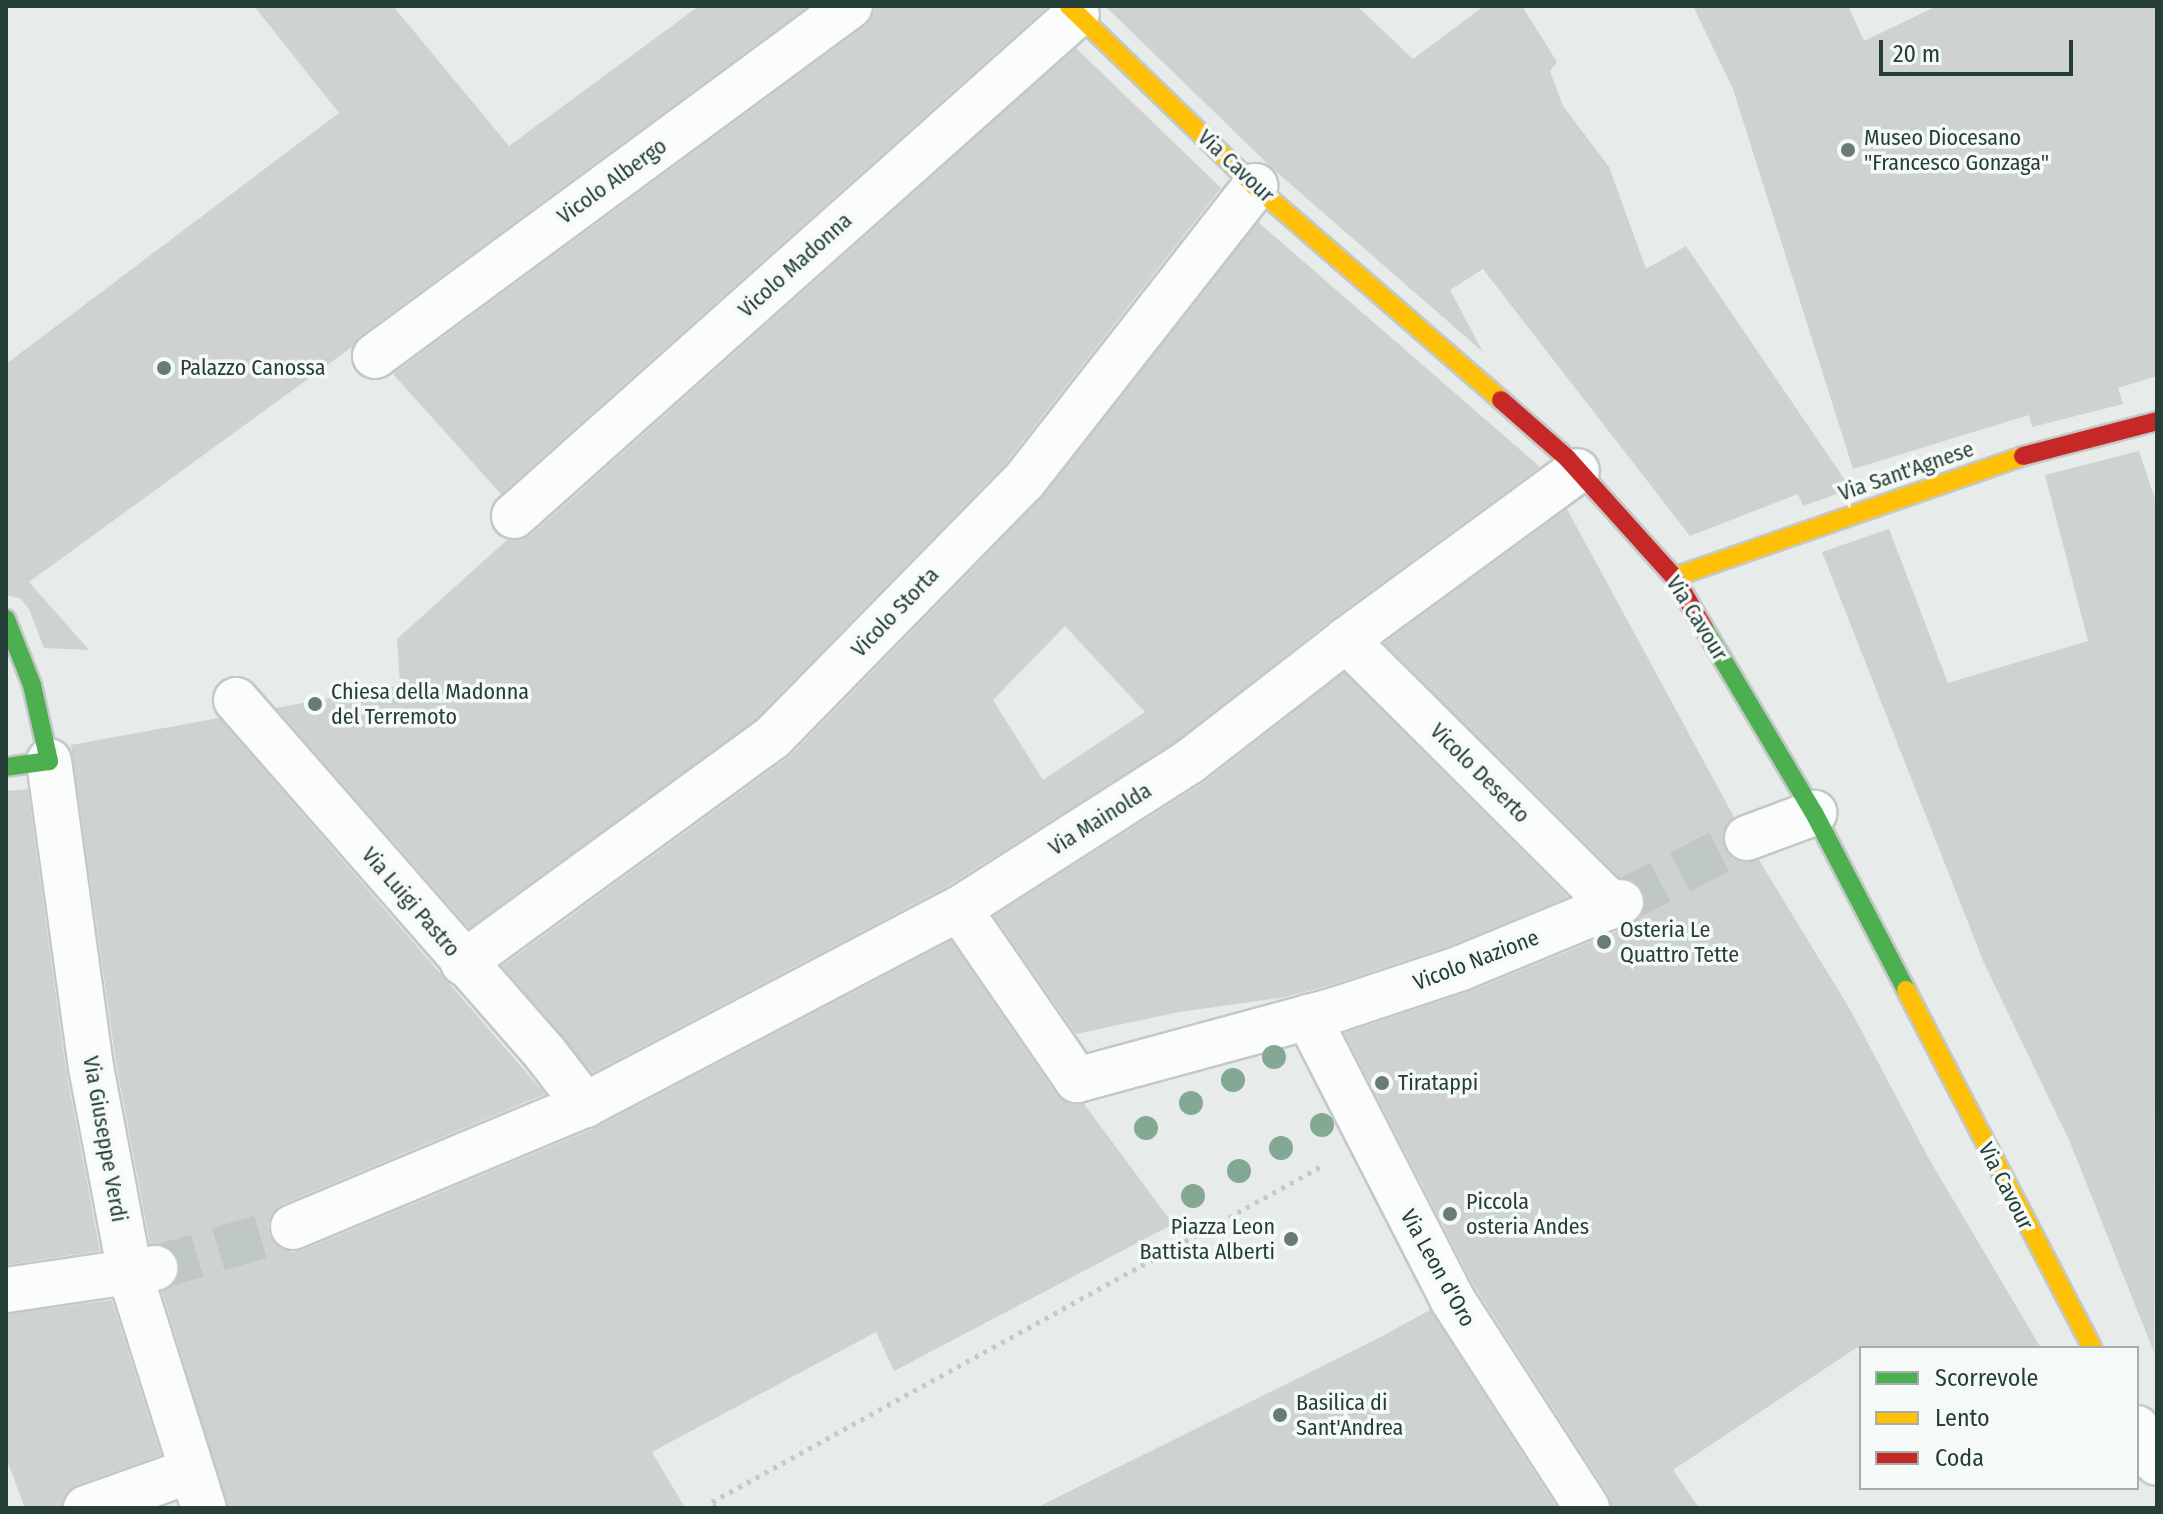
<!DOCTYPE html>
<html>
<head>
<meta charset="utf-8">
<style>
	body { margin:0 }
	#map { position:relative; width:2163px; height:1514px; overflow:hidden; background:#e7ebe9; font-family:"Fira Sans Condensed",sans-serif }
	div>[style] { position:absolute }
	.building>* { inset:0; background:#ced2d1 }
	.street-tunnel>* { height:44px; margin-top:-22px; transform-origin:0; background:repeating-linear-gradient(90deg,#c0c8c6 0 44px,transparent 0 66px) }
	.path>* { height:5px; margin-top:-2.5px; transform-origin:0; background:repeating-linear-gradient(90deg,#c2cbc8 0 4px,transparent 0 10px) }
	.roads { filter:drop-shadow(2px 0 #c4c8c6) drop-shadow(-2px 0 #c4c8c6) drop-shadow(0 2px #c4c8c6) drop-shadow(0 -2px #c4c8c6) }
	.street>* { height:44px; margin:-22px; padding:0 22px; transform-origin:22px; border-radius:22px; background:#fbfcfc }
	.fast>* { height:18px; margin:-9px; padding:0 9px; transform-origin:9px; border-radius:9px; background:#4caf50 }
	.slow>* { height:18px; margin:-9px; padding:0 9px; transform-origin:9px; border-radius:9px; background:#ffc107 }
	.jam>* { height:18px; margin:-9px; padding:0 9px; transform-origin:9px; border-radius:9px; background:#c62828 }
	.trees>* { width:24px; height:24px; margin:-12px; border-radius:50%; background:#83a893 }
	.dots>* { width:22px; height:22px; translate:-50% -50%; box-sizing:border-box; border:4px solid #f5faf8; border-radius:50% }
	span { translate:-50% -50%; white-space:nowrap; text-align:center; line-height:1.15; -webkit-text-stroke:7px #f5faf8; paint-order:stroke }
	.poi-label { font-size:22px; color:#253e38 }
	.left { translate:0 -50%; text-align:left }
	.right { translate:-100% -50%; text-align:right }
	.street-label { font-size:22px; color:#253e38 }
	.frame { position:absolute; inset:0; border:8px solid #253e38; pointer-events:none }
	.legend { position:absolute; left:1859px; top:1346px; width:280px; height:144px; box-sizing:border-box; background:#f5faf8; border:2px solid #a2afab; margin:0; padding:10px 14px; list-style:none; font-size:24px; color:#253e38 }
	.legend li { display:flex; align-items:center; gap:16px; height:40px }
	.legend b { width:40px; border:2px solid #a2afab }
	.scale { position:absolute; left:1879px; top:40px; width:194px; height:36px; box-sizing:border-box; border:4px solid #253e38; border-top:0; padding-left:10px; font-size:24px; line-height:28px; white-space:nowrap; color:#253e38; -webkit-text-stroke:6px #f5faf8; paint-order:stroke }
</style>
</head>
<body>
<div id="map">
	<div class="building">
		<i style="clip-path:polygon(254px 6px,393px 6px,509px 146px,699px 6px,808px 6px,360px 336px,352px 347px,29px 582px,89px 650px,44px 648px,29px 609px,21px 599px,6px 595px,6px 364px,339px 113px)"></i>
		<i style="clip-path:polygon(875px 6px,1045px 6px,1045px 9px,501px 494px,393px 374px,865px 26px,872px 17px)"></i>
		<i style="clip-path:polygon(1105px 6px,1357px 6px,1413px 59px,1484px 6px,1522px 6px,1557px 62px,1550px 71px,1563px 106px,1609px 167px,1646px 269px,1686px 246px,1851px 489px,1803px 506px,1798px 494px,1690px 536px,1483px 269px,1450px 290px,1483px 352px,1272px 168px)"></i>
		<i style="clip-path:polygon(1693px 6px,1848px 6px,1864px 41px,1937px 6px,2157px 6px,2157px 376px,2118px 388px,2123px 404px,2032px 427px,2029px 415px,1853px 469px,1733px 89px)"></i>
		<i style="clip-path:polygon(1076px 48px,1221px 188px,1005px 464px,756px 719px,469px 928px,276px 708px,400px 685px,397px 639px,507px 540px,520px 540px,531px 535px)"></i>
		<i style="clip-path:polygon(evenodd,1258px 222px,1540px 467px,1331px 620px,1175px 742px,946px 887px,592px 1073px,502px 966px,790px 756px,1042px 498px,1258px 222px,1065px 626px,1145px 712px,1043px 780px,993px 700px,1065px 626px)"></i>
		<i style="clip-path:polygon(2139px 451px,2157px 505px,2154px 1352px,2069px 1140px,1984px 963px,1822px 552px,1889px 529px,1948px 683px,2088px 641px,2045px 475px)"></i>
		<i style="clip-path:polygon(1567px 509px,1734px 817px,1723px 833px,1724px 847px,1732px 858px,1742px 862px,1759px 860px,1851px 1011px,1929px 1159px,2041px 1348px,1856px 1348px,1673px 1470px,1699px 1508px,1612px 1508px,1608px 1494px,1474px 1286px,1344px 1033px,1471px 991px,1620px 930px,1641px 917px,1646px 906px,1644px 893px,1637px 883px,1620px 878px,1384px 643px)"></i>
		<i style="clip-path:polygon(1344px 673px,1568px 897px,1452px 945px,1331px 985px,1286px 997px,1179px 1012px,1076px 1034px,994px 916px,1203px 783px)"></i>
		<i style="clip-path:polygon(219px 718px,545px 1094px,283px 1204px,273px 1213px,268px 1225px,270px 1237px,279px 1247px,291px 1252px,303px 1250px,595px 1128px,951px 941px,1056px 1094px,1069px 1104px,1084px 1104px,1173px 1224px,894px 1371px,876px 1332px,652px 1452px,685px 1508px,228px 1508px,162px 1292px,178px 1278px,180px 1264px,174px 1252px,165px 1245px,150px 1244px,116px 1063px,71px 745px)"></i>
		<i style="clip-path:polygon(28px 789px,66px 1070px,100px 1251px,6px 1265px,6px 791px)"></i>
		<i style="clip-path:polygon(112px 1300px,161px 1455px,77px 1485px,67px 1492px,62px 1508px,25px 1508px,6px 1458px,6px 1314px)"></i>
		<i style="clip-path:polygon(1430px 1310px,1557px 1508px,1036px 1508px,1375px 1340px)"></i>
	</div>
	<div class="street-tunnel">
		<i style="left:1621px;top:902px;width:141px;rotate:-26.9deg"></i>
		<i style="left:155px;top:1268px;width:144px;rotate:-16.5deg"></i>
	</div>
	<div class="path">
		<i style="left:715px;top:1508px;width:7px;rotate:-117deg"></i>
		<i style="left:712px;top:1502px;width:694px;rotate:-28.85deg"></i>
	</div>
	<div class="roads">
		<div class="street">
			<i style="left:375px;top:356px;width:590px;rotate:-36.38deg"></i>
			<i style="left:514px;top:516px;width:754px;rotate:-41.72deg"></i>
			<i style="left:1346px;top:640px;width:377px;rotate:44.9deg"></i>
			<i style="left:236px;top:700px;width:469px;rotate:48.8deg"></i>
			<i style="left:545px;top:1053px;width:66px;rotate:52.4deg"></i>
			<i style="left:49px;top:761px;width:309px;rotate:82.2deg"></i>
			<i style="left:91px;top:1067px;width:211px;rotate:79.3deg"></i>
			<i style="left:130px;top:1274px;width:245px;rotate:72.5deg"></i>
			<i style="left:1747px;top:838px;width:72px;rotate:-20.5deg"></i>
			<i style="left:959px;top:909px;width:208px;rotate:55.4deg"></i>
			<i style="left:1077px;top:1080px;width:270px;rotate:-15.2deg"></i>
			<i style="left:1338px;top:1009px;width:130px;rotate:-18.4deg"></i>
			<i style="left:1461px;top:968px;width:173px;rotate:-22.4deg"></i>
			<i style="left:463px;top:963px;width:382px;rotate:-36.1deg"></i>
			<i style="left:772px;top:738px;width:360px;rotate:-45.6deg"></i>
			<i style="left:1024px;top:481px;width:375px;rotate:-51.9deg"></i>
			<i style="left:1308px;top:1017px;width:317px;rotate:62.9deg"></i>
			<i style="left:1452px;top:1299px;width:249px;rotate:57.1deg"></i>
			<i style="left:293px;top:1227px;width:316px;rotate:-22.7deg"></i>
			<i style="left:585px;top:1105px;width:422px;rotate:-27.7deg"></i>
			<i style="left:959px;top:909px;width:273px;rotate:-32.6deg"></i>
			<i style="left:1189px;top:762px;width:199px;rotate:-37.8deg"></i>
			<i style="left:1346px;top:640px;width:286px;rotate:-36.2deg"></i>
			<i style="left:6px;top:1290px;width:151px;rotate:-8.4deg"></i>
			<i style="left:2137px;top:1428px;width:40px;rotate:60.3deg"></i>
			<i style="left:86px;top:1508px;width:110px;rotate:-19.6deg"></i>
		</div>
		<div class="fast">
			<i style="left:6px;top:619px;width:71px;rotate:68.5deg"></i>
			<i style="left:32px;top:685px;width:78px;rotate:77.4deg"></i>
			<i style="left:49px;top:761px;width:43px;rotate:172.1deg"></i>
			<i style="left:1704px;top:628px;width:215px;rotate:59.3deg"></i>
			<i style="left:1814px;top:813px;width:199px;rotate:62.5deg"></i>
		</div>
		<div class="slow">
			<i style="left:1069px;top:6px;width:259px;rotate:44.1deg"></i>
			<i style="left:1255px;top:186px;width:326px;rotate:41deg"></i>
			<i style="left:1674px;top:577px;width:369px;rotate:-19.1deg"></i>
			<i style="left:1906px;top:990px;width:403px;rotate:62.5deg"></i>
		</div>
		<div class="jam">
			<i style="left:1501px;top:400px;width:88px;rotate:41.3deg"></i>
			<i style="left:1567px;top:458px;width:160px;rotate:48deg"></i>
			<i style="left:1674px;top:577px;width:59px;rotate:59.5deg"></i>
			<i style="left:2023px;top:456px;width:138px;rotate:-14.6deg"></i>
		</div>
	</div>
	<div class="trees">
		<i style="left:1274px;top:1057px"></i>
		<i style="left:1233px;top:1080px"></i>
		<i style="left:1191px;top:1103px"></i>
		<i style="left:1322px;top:1125px"></i>
		<i style="left:1146px;top:1128px"></i>
		<i style="left:1281px;top:1148px"></i>
		<i style="left:1239px;top:1171px"></i>
		<i style="left:1193px;top:1196px"></i>
	</div>
	<div class="dots">
		<i style="left:1848px;top:150px;background:#697b76"></i>
		<i style="left:164px;top:368px;background:#697b76"></i>
		<i style="left:315px;top:704px;background:#697b76"></i>
		<i style="left:1604px;top:942px;background:#697b76"></i>
		<i style="left:1382px;top:1083px;background:#697b76"></i>
		<i style="left:1450px;top:1214px;background:#697b76"></i>
		<i style="left:1291px;top:1239px;background:#697b76"></i>
		<i style="left:1280px;top:1415px;background:#697b76"></i>
	</div>
	<div class="poi-label">
		<span class="left" style="left:1864px;top:150px">Museo Diocesano<br>"Francesco Gonzaga"</span>
		<span class="left" style="left:180px;top:368px">Palazzo Canossa</span>
		<span class="left" style="left:331px;top:704px">Chiesa della Madonna<br>del Terremoto</span>
		<span class="left" style="left:1620px;top:942px">Osteria Le<br>Quattro Tette</span>
		<span class="left" style="left:1398px;top:1083px">Tiratappi</span>
		<span class="left" style="left:1466px;top:1214px">Piccola<br>osteria Andes</span>
		<span class="right" style="left:1275px;top:1239px">Piazza Leon<br>Battista Alberti</span>
		<span class="left" style="left:1296px;top:1415px">Basilica di<br>Sant'Andrea</span>
	</div>
	<div class="street-label">
		<span style="left:1236px;top:166px;rotate:43deg">Via Cavour</span>
		<span style="left:612px;top:181px;rotate:-36deg">Vicolo Albergo</span>
		<span style="left:795px;top:265px;rotate:-42deg">Vicolo Madonna</span>
		<span style="left:1906px;top:471px;rotate:-19deg">Via Sant'Agnese</span>
		<span style="left:895px;top:612px;rotate:-46deg">Vicolo Storta</span>
		<span style="left:1697px;top:618px;rotate:58deg">Via Cavour</span>
		<span style="left:1480px;top:773px;rotate:45deg">Vicolo Deserto</span>
		<span style="left:1100px;top:819px;rotate:-32deg">Via Mainolda</span>
		<span style="left:411px;top:902px;rotate:49deg">Via Luigi Pastro</span>
		<span style="left:1476px;top:960px;rotate:-21deg">Vicolo Nazione</span>
		<span style="left:105px;top:1139px;rotate:80deg">Via Giuseppe Verdi</span>
		<span style="left:2006px;top:1186px;rotate:63deg">Via Cavour</span>
		<span style="left:1438px;top:1268px;rotate:61deg">Via Leon d'Oro</span>
	</div>
	<div class="frame"></div>
	<ul class="legend">
	<li><b style="height:10px;background:#4caf50"></b>Scorrevole</li>
	<li><b style="height:10px;background:#ffc107"></b>Lento</li>
	<li><b style="height:10px;background:#c62828"></b>Coda</li>
	</ul>
	<div class="scale">20 m</div>
</div>
</body>
</html>
